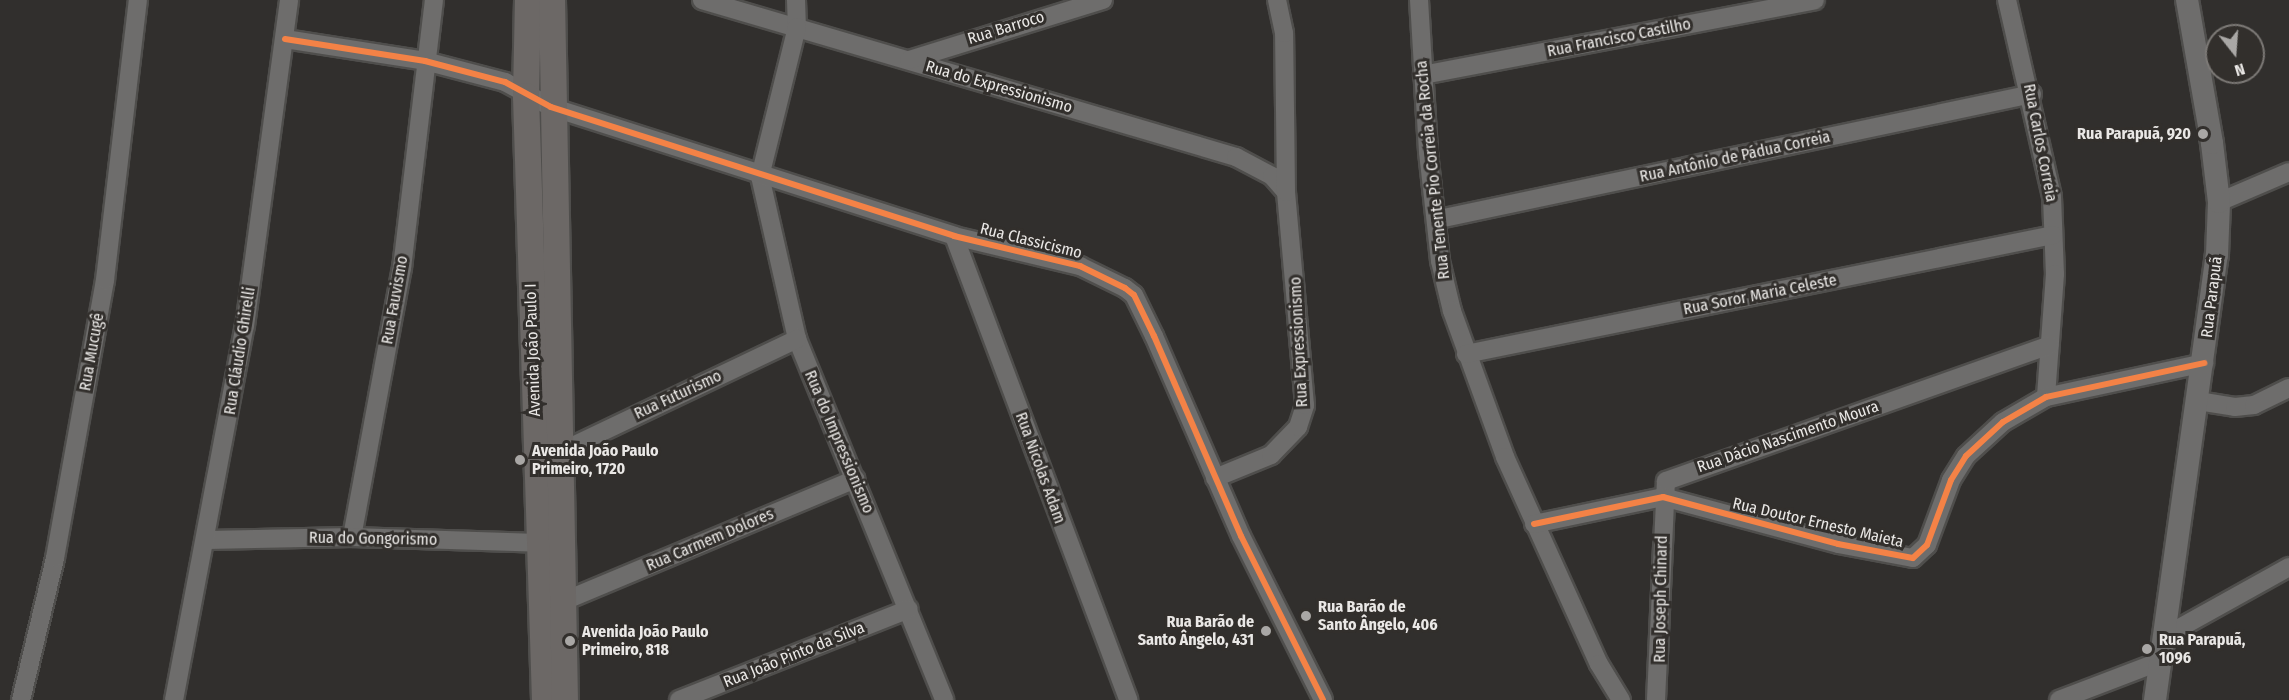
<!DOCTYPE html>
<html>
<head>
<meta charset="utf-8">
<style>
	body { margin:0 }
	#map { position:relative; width:2289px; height:700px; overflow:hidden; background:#312f2d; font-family:"Fira Sans Condensed",sans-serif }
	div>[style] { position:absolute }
	.roads { filter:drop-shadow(2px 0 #4f4e4c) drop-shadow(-2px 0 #4f4e4c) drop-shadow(0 2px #4f4e4c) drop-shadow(0 -2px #4f4e4c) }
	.minor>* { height:18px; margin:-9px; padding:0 9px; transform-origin:9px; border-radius:9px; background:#6e6d6c }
	.tertiary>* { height:22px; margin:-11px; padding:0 11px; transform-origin:11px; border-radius:11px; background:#6e6d6c }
	.secondary>* { height:26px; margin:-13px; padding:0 13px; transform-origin:13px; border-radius:13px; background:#6c6866 }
	.cycleway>* { height:6px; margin:-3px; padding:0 3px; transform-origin:3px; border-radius:3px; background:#f48246 }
	.dots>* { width:16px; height:16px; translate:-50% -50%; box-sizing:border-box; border:3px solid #322f2c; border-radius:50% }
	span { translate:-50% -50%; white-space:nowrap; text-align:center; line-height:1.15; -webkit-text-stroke:6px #322f2c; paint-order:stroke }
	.street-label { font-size:16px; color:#eae8e6 }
	.poi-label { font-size:16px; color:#eae8e6; font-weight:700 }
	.right { translate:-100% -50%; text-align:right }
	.left { translate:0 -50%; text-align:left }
	.north { position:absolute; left:2205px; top:24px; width:60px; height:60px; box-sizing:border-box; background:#322f2c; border:2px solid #7c7976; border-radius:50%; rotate:163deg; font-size:16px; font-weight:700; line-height:24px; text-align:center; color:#eae8e6 }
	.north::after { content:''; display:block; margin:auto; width:21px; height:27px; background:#a9a7a5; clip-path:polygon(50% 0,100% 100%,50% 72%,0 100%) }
</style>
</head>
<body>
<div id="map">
	<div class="roads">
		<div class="minor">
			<i style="left:702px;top:0;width:557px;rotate:16.38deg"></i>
			<i style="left:1236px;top:157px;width:41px;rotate:27.8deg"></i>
			<i style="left:1272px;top:176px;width:21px;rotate:49deg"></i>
			<i style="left:796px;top:0;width:27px;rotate:88deg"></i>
			<i style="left:797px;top:27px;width:154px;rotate:103.9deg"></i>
			<i style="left:760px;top:176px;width:167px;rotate:77.2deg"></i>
			<i style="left:797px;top:339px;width:390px;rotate:67.8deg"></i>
			<i style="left:1419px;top:0;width:152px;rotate:86.6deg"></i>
			<i style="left:1428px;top:152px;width:110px;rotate:83.7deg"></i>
			<i style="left:1440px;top:261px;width:51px;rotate:76.5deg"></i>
			<i style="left:1452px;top:311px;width:155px;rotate:70deg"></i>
			<i style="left:1505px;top:457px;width:227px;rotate:65.6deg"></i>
			<i style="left:1599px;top:664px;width:42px;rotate:58.6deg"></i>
			<i style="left:2007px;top:0;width:202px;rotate:77.1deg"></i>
			<i style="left:2052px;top:197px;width:77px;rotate:87.8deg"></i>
			<i style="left:2055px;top:274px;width:123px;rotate:94.2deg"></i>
			<i style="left:285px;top:39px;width:142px;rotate:8.9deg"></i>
			<i style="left:425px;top:61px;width:83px;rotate:14.7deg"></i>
			<i style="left:505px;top:82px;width:52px;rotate:28.5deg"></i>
			<i style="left:551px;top:107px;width:423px;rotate:17.7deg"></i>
			<i style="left:954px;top:236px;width:130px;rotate:13.4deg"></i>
			<i style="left:1080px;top:266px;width:50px;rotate:26.1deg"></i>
			<i style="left:1125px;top:288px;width:11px;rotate:38deg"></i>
			<i style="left:1134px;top:295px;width:46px;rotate:64deg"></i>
			<i style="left:1154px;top:336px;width:218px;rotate:66.5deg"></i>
			<i style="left:1241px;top:536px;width:183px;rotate:63.4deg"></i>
			<i style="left:909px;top:60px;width:203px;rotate:-17.2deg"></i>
			<i style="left:1423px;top:75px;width:399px;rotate:-10.8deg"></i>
			<i style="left:2219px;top:202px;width:76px;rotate:-23.2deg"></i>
			<i style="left:1439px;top:219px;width:606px;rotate:-11.9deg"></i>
			<i style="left:954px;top:236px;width:496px;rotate:69.4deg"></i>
			<i style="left:1466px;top:354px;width:599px;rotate:-11.46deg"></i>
			<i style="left:2198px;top:401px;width:37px;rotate:9deg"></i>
			<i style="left:2235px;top:407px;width:19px;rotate:-6deg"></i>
			<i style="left:2254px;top:405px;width:39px;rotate:-26deg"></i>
			<i style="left:560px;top:452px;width:263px;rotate:-25.5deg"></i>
			<i style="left:1215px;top:478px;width:61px;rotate:-22.3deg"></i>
			<i style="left:1271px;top:455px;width:39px;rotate:-46deg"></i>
			<i style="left:1298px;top:427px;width:23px;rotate:-72deg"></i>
			<i style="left:1305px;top:405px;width:214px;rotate:-95.1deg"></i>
			<i style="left:1286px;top:192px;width:159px;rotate:-90.7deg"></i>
			<i style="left:1284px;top:33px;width:34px;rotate:-102deg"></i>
			<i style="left:1534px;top:524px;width:132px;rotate:-11.8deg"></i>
			<i style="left:1663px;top:497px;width:181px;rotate:15deg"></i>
			<i style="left:1838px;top:544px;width:76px;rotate:10.6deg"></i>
			<i style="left:1913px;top:558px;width:19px;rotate:-43deg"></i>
			<i style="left:1927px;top:545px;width:69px;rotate:-69.7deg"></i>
			<i style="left:1951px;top:480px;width:28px;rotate:-58deg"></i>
			<i style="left:1966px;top:456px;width:50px;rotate:-42.6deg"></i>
			<i style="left:2003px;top:422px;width:50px;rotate:-30.2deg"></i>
			<i style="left:2046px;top:397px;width:162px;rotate:-12.1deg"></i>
			<i style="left:352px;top:537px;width:274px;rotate:-79.5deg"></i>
			<i style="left:402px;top:268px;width:270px;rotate:-83.2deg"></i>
			<i style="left:207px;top:540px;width:145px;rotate:-1.2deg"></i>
			<i style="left:352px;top:537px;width:187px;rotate:1.8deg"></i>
			<i style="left:564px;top:601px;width:316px;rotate:-22.7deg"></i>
			<i style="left:2165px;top:636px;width:142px;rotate:-29.1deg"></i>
			<i style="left:21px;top:700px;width:146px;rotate:-76.5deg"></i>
			<i style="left:55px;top:558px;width:282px;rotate:-79.8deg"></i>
			<i style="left:105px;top:280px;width:282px;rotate:-83.3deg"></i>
			<i style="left:174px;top:700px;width:381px;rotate:-79.3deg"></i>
			<i style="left:245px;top:326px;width:329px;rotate:-82.3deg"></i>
			<i style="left:679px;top:700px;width:247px;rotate:-21.6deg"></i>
			<i style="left:1656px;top:700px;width:219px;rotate:-87.4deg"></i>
			<i style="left:1666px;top:481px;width:407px;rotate:-19.5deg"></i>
			<i style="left:2059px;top:700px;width:109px;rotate:-20.9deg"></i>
		</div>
		<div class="tertiary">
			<i style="left:2155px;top:700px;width:449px;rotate:-82.1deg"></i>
			<i style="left:2217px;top:255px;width:53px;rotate:-87.8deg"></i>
			<i style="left:2219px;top:202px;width:59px;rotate:-96.8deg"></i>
			<i style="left:2212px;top:143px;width:145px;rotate:-99.9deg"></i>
		</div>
		<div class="secondary">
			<i style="left:528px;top:0;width:96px;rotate:91.2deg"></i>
			<i style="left:526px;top:96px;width:604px;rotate:88.2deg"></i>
			<i style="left:552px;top:0;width:700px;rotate:88.94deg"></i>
		</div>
	</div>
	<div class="cycleway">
		<i style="left:285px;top:39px;width:142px;rotate:8.9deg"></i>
		<i style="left:425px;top:61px;width:83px;rotate:14.7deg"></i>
		<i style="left:505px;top:82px;width:52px;rotate:28.5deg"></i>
		<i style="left:551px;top:107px;width:423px;rotate:17.7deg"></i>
		<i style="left:954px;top:236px;width:130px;rotate:13.4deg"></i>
		<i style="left:1080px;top:266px;width:50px;rotate:26.1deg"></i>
		<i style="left:1125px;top:288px;width:11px;rotate:38deg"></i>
		<i style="left:1134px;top:295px;width:46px;rotate:64deg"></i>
		<i style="left:1154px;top:336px;width:218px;rotate:66.5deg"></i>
		<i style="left:1241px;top:536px;width:183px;rotate:63.4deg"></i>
		<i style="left:1534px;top:524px;width:132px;rotate:-11.8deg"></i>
		<i style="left:1663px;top:497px;width:181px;rotate:15deg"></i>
		<i style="left:1838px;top:544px;width:76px;rotate:10.6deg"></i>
		<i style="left:1913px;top:558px;width:19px;rotate:-43deg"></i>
		<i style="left:1927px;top:545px;width:69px;rotate:-69.7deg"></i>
		<i style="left:1951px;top:480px;width:28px;rotate:-58deg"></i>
		<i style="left:1966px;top:456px;width:50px;rotate:-42.6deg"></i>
		<i style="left:2003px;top:422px;width:50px;rotate:-30.2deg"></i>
		<i style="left:2046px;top:397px;width:162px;rotate:-12.1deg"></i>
	</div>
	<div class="dots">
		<i style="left:2203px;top:134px;background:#a9a7a5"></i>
		<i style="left:520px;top:460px;background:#a9a7a5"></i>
		<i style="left:1306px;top:616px;background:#a9a7a5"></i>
		<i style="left:1266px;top:631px;background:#a9a7a5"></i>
		<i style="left:570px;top:641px;background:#a9a7a5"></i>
		<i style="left:2147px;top:649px;background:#a9a7a5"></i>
	</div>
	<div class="street-label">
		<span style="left:1006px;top:28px;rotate:-17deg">Rua Barroco</span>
		<span style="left:1619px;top:38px;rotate:-11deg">Rua Francisco Castilho</span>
		<span style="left:999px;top:87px;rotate:16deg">Rua do Expressionismo</span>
		<span style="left:2040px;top:143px;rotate:79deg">Rua Carlos Correia</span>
		<span style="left:1735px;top:157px;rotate:-12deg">Rua Antônio de Pádua Correia</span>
		<span style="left:1433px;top:170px;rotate:-96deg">Rua Tenente Pio Correia da Rocha</span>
		<span style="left:1031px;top:241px;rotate:14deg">Rua Classicismo</span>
		<span style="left:1760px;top:295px;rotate:-11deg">Rua Soror Maria Celeste</span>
		<span style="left:2212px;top:297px;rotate:-83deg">Rua Parapuã</span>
		<span style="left:395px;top:300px;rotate:-80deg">Rua Fauvismo</span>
		<span style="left:1299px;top:342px;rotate:-93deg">Rua Expressionismo</span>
		<span style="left:533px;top:350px;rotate:-92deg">Avenida João Paulo I</span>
		<span style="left:240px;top:351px;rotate:-81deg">Rua Cláudio Ghirelli</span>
		<span style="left:92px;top:352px;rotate:-80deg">Rua Mucugê</span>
		<span style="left:678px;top:395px;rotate:-25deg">Rua Futurismo</span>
		<span style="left:1788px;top:437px;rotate:-19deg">Rua Dácio Nascimento Moura</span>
		<span style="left:839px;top:442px;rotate:67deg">Rua do Impressionismo</span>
		<span style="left:1040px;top:468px;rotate:70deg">Rua Nicolas Adam</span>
		<span style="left:1818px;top:523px;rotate:13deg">Rua Doutor Ernesto Maieta</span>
		<span style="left:373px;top:539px;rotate:1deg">Rua do Gongorismo</span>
		<span style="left:710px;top:540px;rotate:-23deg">Rua Carmem Dolores</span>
		<span style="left:1661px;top:599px;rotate:-89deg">Rua Joseph Chinard</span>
		<span style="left:794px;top:655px;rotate:-22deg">Rua João Pinto da Silva</span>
	</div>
	<div class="poi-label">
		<span class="right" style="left:2191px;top:134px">Rua Parapuã, 920</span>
		<span class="left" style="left:532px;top:460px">Avenida João Paulo<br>Primeiro, 1720</span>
		<span class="left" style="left:1318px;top:616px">Rua Barão de<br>Santo Ângelo, 406</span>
		<span class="right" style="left:1254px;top:631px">Rua Barão de<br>Santo Ângelo, 431</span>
		<span class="left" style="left:582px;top:641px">Avenida João Paulo<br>Primeiro, 818</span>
		<span class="left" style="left:2159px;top:649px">Rua Parapuã,<br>1096</span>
	</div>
	<div class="north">N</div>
</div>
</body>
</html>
